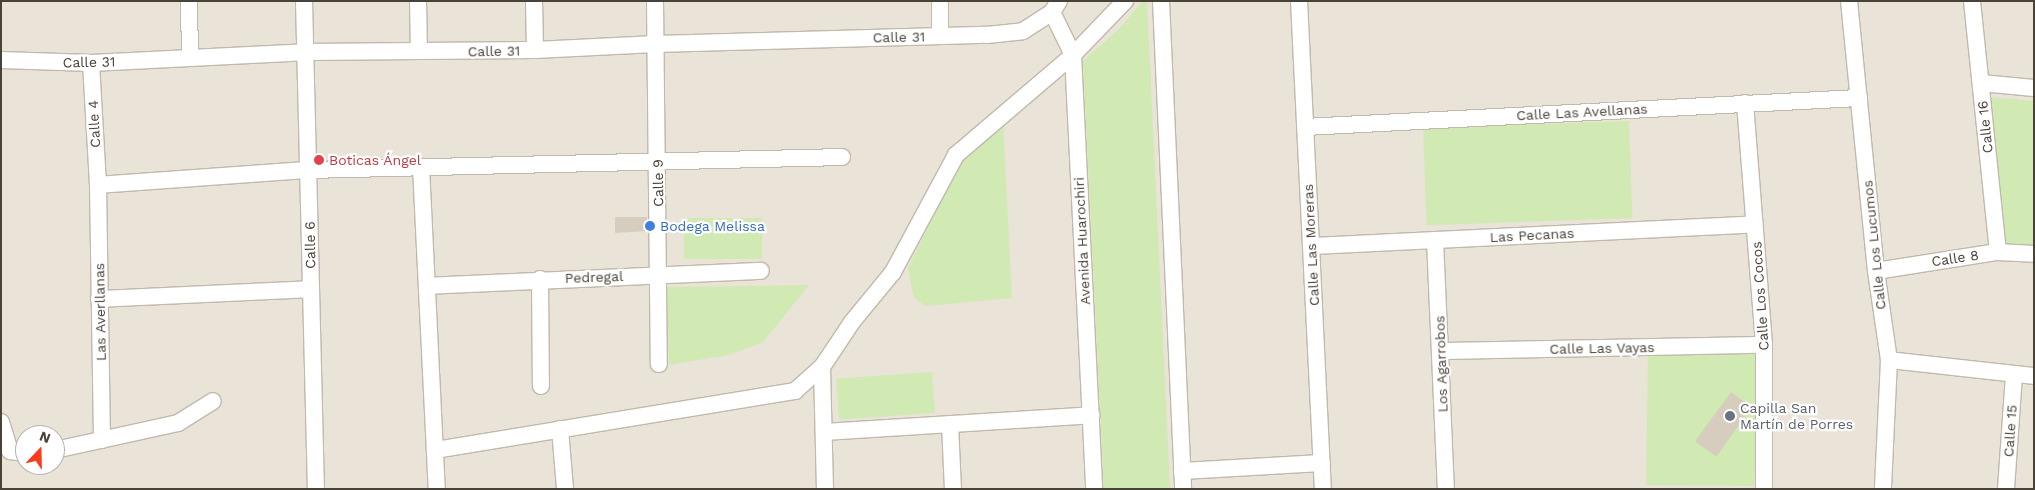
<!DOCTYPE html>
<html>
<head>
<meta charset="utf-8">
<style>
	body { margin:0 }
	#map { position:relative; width:2035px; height:490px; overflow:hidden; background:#f5f2ea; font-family:"Work Sans",sans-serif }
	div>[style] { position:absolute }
	.residential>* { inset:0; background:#e9e3d8 }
	.green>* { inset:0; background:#d1e9b3; transform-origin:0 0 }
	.building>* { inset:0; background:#d7cdbf; transform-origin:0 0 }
	.roads { filter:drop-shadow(1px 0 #c1b9ac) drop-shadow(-1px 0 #c1b9ac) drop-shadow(0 1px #c1b9ac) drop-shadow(0 -1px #c1b9ac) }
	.minor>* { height:16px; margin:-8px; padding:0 8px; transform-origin:8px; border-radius:8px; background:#fff }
	.dots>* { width:14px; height:14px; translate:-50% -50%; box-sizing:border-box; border:2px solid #fff; border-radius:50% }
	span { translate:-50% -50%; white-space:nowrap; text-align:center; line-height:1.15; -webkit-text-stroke:4.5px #fff; paint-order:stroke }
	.street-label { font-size:14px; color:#494238 }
	.health-label { font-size:14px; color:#be3a42 }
	.left { translate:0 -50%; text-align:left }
	.shop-label { font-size:14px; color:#366cbe }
	.worship-label { font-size:14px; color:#5b616d }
	.frame { position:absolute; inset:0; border:2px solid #494238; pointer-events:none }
	.north { position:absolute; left:15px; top:425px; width:50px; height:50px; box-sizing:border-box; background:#fff; border:1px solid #b6b3af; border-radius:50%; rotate:21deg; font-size:14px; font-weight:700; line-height:20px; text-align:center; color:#494238 }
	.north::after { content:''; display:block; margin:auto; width:18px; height:22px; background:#fa3c1c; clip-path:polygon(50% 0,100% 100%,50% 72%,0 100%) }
</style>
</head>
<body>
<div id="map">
	<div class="residential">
		<i style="clip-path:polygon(evenodd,1px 1px,2034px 1px,2034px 489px,1px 489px,1px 1px,25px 435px,55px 435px,55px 465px,25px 465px,25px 435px)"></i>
	</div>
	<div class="green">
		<i style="clip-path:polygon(1143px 1px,1147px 1px,1170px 489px,1104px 489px,1083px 61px,1118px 30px)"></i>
		<i style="clip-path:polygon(1990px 97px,2034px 101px,2034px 246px,2005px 243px)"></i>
		<i style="clip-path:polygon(1003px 120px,1012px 298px,926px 306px,914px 298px,908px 268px,962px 159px)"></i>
		<i style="left:1629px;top:121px;width:97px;height:206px;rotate:88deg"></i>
		<i style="left:762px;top:218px;width:41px;height:78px;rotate:90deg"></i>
		<i style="clip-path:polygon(809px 285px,763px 342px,728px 355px,669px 365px,667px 287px)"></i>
		<i style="clip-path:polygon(1757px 351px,1759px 400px,1754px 486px,1646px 485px,1648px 356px)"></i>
		<i style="left:932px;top:372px;width:41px;height:96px;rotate:86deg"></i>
	</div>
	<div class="building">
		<i style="clip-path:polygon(615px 217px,647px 217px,648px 231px,615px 233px)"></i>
		<i style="left:1731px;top:392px;width:26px;height:61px;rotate:36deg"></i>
	</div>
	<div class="roads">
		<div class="minor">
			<i style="left:189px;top:1px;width:57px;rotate:89deg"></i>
			<i style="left:304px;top:1px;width:488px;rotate:88.6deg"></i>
			<i style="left:418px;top:1px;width:50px;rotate:88.9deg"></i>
			<i style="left:534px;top:1px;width:49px;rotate:88.8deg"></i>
			<i style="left:655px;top:1px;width:363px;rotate:89.4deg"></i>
			<i style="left:940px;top:1px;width:35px;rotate:90deg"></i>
			<i style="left:1059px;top:1px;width:13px;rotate:122deg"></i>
			<i style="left:1052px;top:12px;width:48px;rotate:64deg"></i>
			<i style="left:1073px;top:55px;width:435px;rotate:87.2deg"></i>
			<i style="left:1161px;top:1px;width:488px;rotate:87.4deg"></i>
			<i style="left:1299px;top:1px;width:489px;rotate:87.2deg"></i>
			<i style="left:1849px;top:1px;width:271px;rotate:84.3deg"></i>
			<i style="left:1876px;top:271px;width:90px;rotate:81.7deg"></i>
			<i style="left:1889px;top:360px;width:129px;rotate:92.7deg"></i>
			<i style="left:1972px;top:1px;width:252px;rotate:84.1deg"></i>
			<i style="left:1px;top:60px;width:90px;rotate:1.9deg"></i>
			<i style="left:91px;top:63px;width:214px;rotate:-2.9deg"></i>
			<i style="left:305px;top:52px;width:230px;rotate:-0.5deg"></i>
			<i style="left:535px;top:50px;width:121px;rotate:-2.8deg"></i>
			<i style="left:656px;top:44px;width:331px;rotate:-1.6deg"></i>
			<i style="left:987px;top:35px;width:36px;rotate:-6deg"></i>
			<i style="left:1023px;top:31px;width:35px;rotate:-33deg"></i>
			<i style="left:91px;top:63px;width:122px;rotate:86.7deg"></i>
			<i style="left:98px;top:185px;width:255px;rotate:89.1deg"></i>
			<i style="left:1981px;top:83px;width:53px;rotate:5.4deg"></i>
			<i style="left:1745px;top:103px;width:243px;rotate:85.5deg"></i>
			<i style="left:1764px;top:345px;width:144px;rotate:90deg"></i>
			<i style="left:1305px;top:127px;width:555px;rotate:-3deg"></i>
			<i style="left:421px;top:167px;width:322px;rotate:87.2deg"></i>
			<i style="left:98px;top:185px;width:211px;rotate:-4.1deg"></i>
			<i style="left:308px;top:170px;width:534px;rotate:-1.39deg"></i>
			<i style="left:1435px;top:240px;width:249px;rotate:87.5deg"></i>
			<i style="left:1311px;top:246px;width:444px;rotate:-2.8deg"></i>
			<i style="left:1876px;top:271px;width:123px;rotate:-8.9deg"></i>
			<i style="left:1998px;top:252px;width:36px;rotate:3deg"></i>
			<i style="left:540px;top:279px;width:107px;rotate:89.5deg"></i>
			<i style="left:427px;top:286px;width:334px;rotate:-2.6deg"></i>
			<i style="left:99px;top:299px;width:212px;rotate:-2.7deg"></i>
			<i style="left:1440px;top:351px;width:324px;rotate:-1.1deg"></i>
			<i style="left:1889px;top:360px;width:146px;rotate:6.3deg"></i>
			<i style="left:822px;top:367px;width:122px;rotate:88.6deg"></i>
			<i style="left:1px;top:422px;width:30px;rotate:73deg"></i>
			<i style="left:10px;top:451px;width:15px;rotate:8deg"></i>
			<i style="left:950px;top:424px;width:65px;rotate:87.4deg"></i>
			<i style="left:560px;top:429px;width:60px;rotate:85.2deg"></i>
			<i style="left:824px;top:432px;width:268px;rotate:-3.6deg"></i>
			<i style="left:55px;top:450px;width:126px;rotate:-12.4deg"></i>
			<i style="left:178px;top:423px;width:41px;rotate:-32.2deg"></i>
			<i style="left:435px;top:450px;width:365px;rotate:-9.3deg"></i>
			<i style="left:795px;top:391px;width:36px;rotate:-42deg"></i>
			<i style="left:822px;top:367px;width:54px;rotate:-56.3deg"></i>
			<i style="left:852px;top:322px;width:65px;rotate:-50.6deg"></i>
			<i style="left:893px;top:272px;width:133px;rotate:-61.7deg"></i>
			<i style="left:956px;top:155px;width:154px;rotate:-40.5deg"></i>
			<i style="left:1073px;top:55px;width:75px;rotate:-46.1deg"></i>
			<i style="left:1182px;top:471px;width:140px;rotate:-3.3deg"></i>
			<i style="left:2006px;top:489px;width:115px;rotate:-86deg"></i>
		</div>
	</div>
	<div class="dots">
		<i style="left:319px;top:160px;background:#e0444e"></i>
		<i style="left:650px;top:226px;background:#3f7fe0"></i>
		<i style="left:1730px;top:416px;background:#6b7280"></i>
	</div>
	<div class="street-label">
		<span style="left:899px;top:37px;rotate:-1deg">Calle 31</span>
		<span style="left:494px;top:51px;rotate:-1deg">Calle 31</span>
		<span style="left:89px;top:62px;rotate:-1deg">Calle 31</span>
		<span style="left:1582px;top:112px;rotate:-3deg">Calle Las Avellanas</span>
		<span style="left:94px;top:124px;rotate:-93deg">Calle 4</span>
		<span style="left:1985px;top:127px;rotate:-96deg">Calle 16</span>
		<span style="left:658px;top:183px;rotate:-91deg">Calle 9</span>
		<span style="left:1532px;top:235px;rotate:-3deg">Las Pecanas</span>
		<span style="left:1082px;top:241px;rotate:-93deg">Avenida Huarochiri</span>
		<span style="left:310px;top:245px;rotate:-91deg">Calle 6</span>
		<span style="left:1311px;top:245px;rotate:-93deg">Calle Las Moreras</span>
		<span style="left:1874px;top:245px;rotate:-96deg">Calle Los Lucumos</span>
		<span style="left:1955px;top:258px;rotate:-8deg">Calle 8</span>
		<span style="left:594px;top:277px;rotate:-2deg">Pedregal</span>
		<span style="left:1760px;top:296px;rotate:-94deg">Calle Los Cocos</span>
		<span style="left:100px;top:312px;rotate:-91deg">Las Averllanas</span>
		<span style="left:1602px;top:348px;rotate:-1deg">Calle Las Vayas</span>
		<span style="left:1441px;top:364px;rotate:-92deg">Los Agarrobos</span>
		<span style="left:2010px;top:431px;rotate:-86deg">Calle 15</span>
	</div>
	<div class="health-label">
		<span class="left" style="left:329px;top:160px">Boticas Ángel</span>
	</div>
	<div class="shop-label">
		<span class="left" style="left:660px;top:226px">Bodega Melissa</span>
	</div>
	<div class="worship-label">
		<span class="left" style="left:1740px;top:416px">Capilla San<br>Martín de Porres</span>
	</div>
	<div class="frame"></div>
	<div class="north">N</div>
</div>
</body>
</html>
